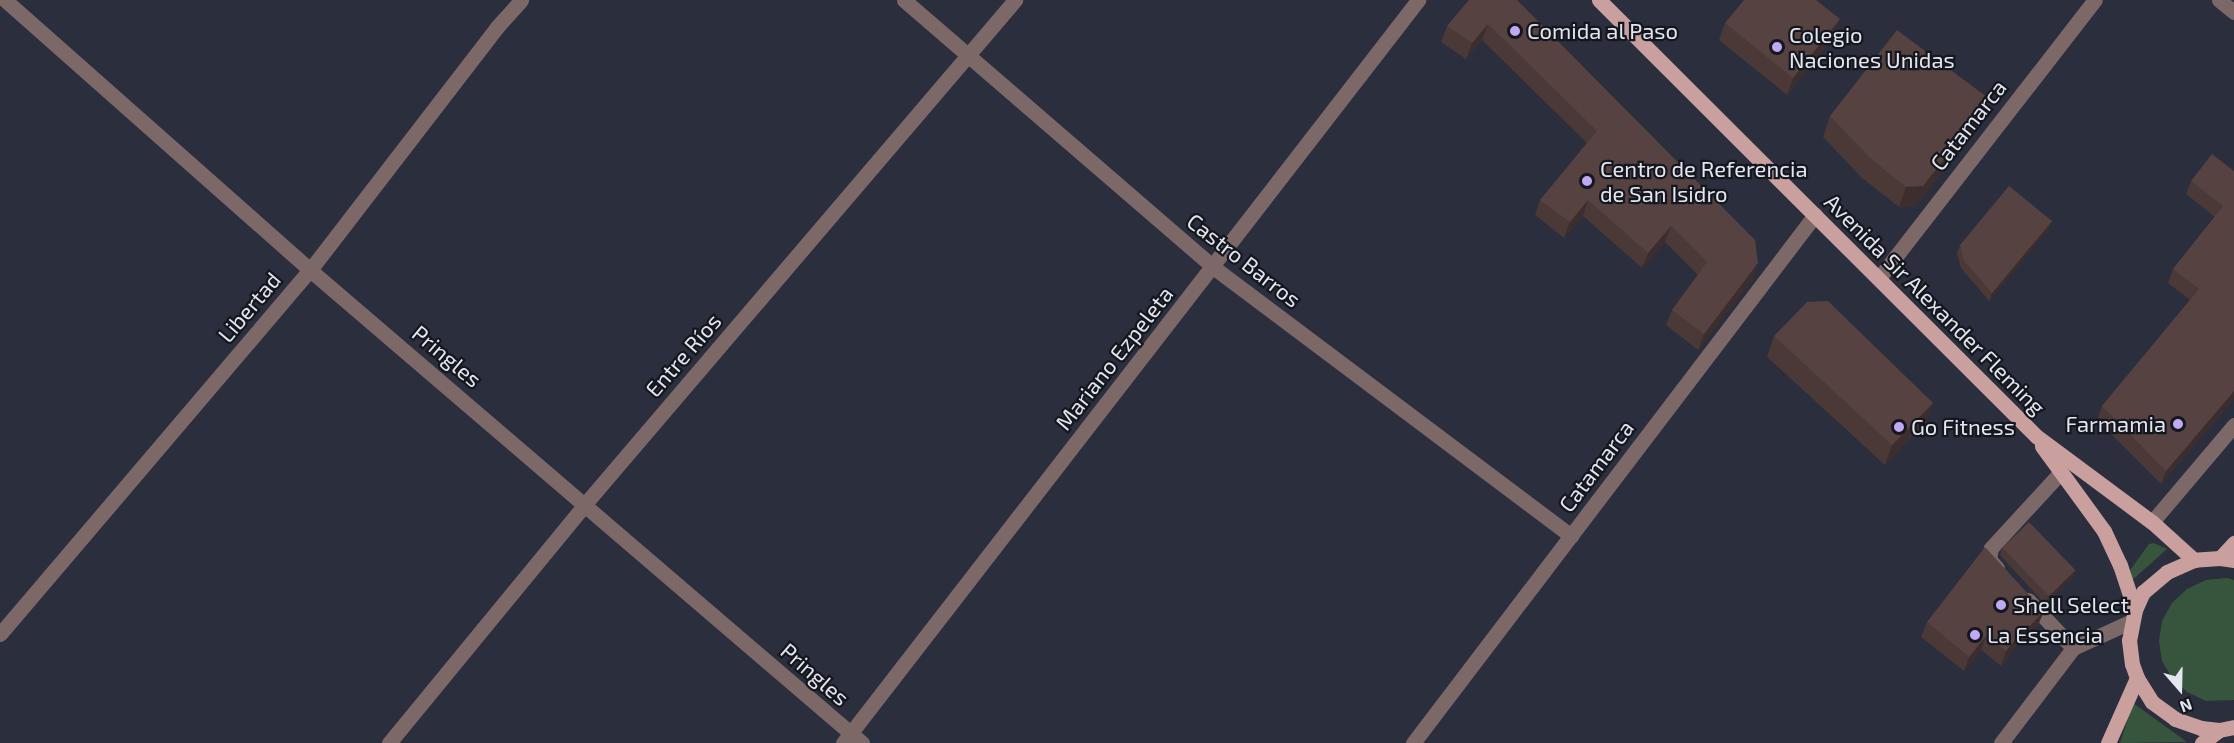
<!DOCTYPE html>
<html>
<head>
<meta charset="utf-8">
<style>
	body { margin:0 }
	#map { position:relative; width:2234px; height:743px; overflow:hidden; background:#2b2e3d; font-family:"Exo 2",sans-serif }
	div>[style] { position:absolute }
	.green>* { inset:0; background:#37553d }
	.minor>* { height:15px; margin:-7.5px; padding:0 7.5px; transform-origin:7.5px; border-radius:7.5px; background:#7d6868 }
	.major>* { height:15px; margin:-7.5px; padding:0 7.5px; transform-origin:7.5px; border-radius:7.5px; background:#caa09f }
	.wall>* { inset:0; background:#4a3937 }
	.shaded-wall>* { inset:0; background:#3c2e2d }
	.building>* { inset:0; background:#564240; transform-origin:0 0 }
	.dots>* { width:16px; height:16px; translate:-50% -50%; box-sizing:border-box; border:3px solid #15171e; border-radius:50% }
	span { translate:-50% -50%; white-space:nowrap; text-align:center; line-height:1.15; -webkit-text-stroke:4.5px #15171e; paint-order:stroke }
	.poi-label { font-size:22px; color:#e3e5ef }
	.left { translate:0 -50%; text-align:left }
	.right { translate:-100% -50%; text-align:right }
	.street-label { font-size:22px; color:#e3e5ef }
	.north { position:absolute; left:2150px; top:659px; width:60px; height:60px; -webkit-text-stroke:4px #15171e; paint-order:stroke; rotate:160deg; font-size:16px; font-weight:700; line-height:24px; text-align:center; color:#e3e5ef }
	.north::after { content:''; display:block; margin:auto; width:21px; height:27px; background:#e3e5ef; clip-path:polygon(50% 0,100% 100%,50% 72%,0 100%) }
</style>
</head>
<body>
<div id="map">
	<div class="green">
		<i style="clip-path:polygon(2154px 543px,2167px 549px,2130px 582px,2128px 573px,2149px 544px)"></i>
		<i style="clip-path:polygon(2227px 578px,2234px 580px,2234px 700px,2206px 701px,2187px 692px,2172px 678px,2162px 661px,2159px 641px,2162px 621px,2172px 603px,2187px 589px,2206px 580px)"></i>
		<i style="clip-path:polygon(2133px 703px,2187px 742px,2120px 743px)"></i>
	</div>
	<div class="minor">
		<i style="left:5px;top:0;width:407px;rotate:41.5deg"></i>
		<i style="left:310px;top:270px;width:727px;rotate:40.59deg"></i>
		<i style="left:904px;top:0;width:408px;rotate:40.8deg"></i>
		<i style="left:1213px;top:267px;width:448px;rotate:36.9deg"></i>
		<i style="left:2219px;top:0;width:19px;rotate:39deg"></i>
		<i style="left:1879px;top:278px;width:352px;rotate:-52.2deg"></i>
		<i style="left:2152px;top:522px;width:127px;rotate:-49.8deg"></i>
		<i style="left:1997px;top:568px;width:12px;rotate:-132deg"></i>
		<i style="left:1989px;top:559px;width:11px;rotate:-80deg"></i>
		<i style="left:1991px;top:548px;width:102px;rotate:-47.4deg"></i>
		<i style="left:2028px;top:600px;width:66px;rotate:46.8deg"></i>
		<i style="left:0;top:634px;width:478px;rotate:-49.6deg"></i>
		<i style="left:310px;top:270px;width:307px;rotate:-52.4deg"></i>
		<i style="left:497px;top:27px;width:36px;rotate:-48deg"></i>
		<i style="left:389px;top:743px;width:309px;rotate:-50.6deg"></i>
		<i style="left:585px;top:504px;width:663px;rotate:-49.53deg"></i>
		<i style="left:843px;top:743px;width:940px;rotate:-52.26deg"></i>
		<i style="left:1413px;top:743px;width:664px;rotate:-52.72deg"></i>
		<i style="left:2001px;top:743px;width:119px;rotate:-52.8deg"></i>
		<i style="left:2073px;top:648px;width:65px;rotate:-24.6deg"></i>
	</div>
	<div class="major">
		<i style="left:1599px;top:0;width:617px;rotate:44.93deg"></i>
		<i style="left:2036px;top:436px;width:144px;rotate:36.6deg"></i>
		<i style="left:2152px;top:522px;width:57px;rotate:42.1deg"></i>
		<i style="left:2042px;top:446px;width:105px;rotate:53.9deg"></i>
		<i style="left:2104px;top:531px;width:38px;rotate:65deg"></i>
		<i style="left:2120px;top:565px;width:47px;rotate:71.6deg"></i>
		<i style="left:2220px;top:558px;width:21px;rotate:-47deg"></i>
		<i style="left:2234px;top:560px;width:14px;rotate:-172deg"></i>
		<i style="left:2220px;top:558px;width:26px;rotate:176deg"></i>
		<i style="left:2194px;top:560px;width:30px;rotate:156deg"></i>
		<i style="left:2167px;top:572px;width:31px;rotate:140deg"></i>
		<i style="left:2143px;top:592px;width:20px;rotate:114deg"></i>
		<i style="left:2135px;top:610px;width:31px;rotate:101deg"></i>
		<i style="left:2129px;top:640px;width:24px;rotate:83deg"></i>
		<i style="left:2132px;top:664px;width:15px;rotate:70deg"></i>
		<i style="left:2137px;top:678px;width:28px;rotate:58deg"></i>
		<i style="left:2152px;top:702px;width:29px;rotate:36deg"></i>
		<i style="left:2175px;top:719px;width:28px;rotate:19deg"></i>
		<i style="left:2201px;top:728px;width:18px;rotate:6deg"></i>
		<i style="left:2219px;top:730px;width:15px;rotate:-11deg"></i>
		<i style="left:2108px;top:743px;width:71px;rotate:-66deg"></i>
		<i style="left:2202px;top:743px;width:21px;rotate:-37deg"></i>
	</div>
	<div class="wall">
		<i style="clip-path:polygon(1469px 0,1753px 279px,1698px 350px,1666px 325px,1672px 310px,1698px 275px,1665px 242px,1642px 268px,1583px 216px,1564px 238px,1535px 215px,1540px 200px,1587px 143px,1482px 40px,1466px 59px,1441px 42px,1447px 26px)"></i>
		<i style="clip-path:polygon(1725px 23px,1834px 36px,1787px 95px,1719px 40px)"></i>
		<i style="clip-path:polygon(1991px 100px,1983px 120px,1916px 206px,1899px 207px,1862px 178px,1823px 137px,1830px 116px)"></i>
		<i style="clip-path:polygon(2234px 171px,2234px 399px,2161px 484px,2097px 420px,2102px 406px,2190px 300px,2168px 283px,2173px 269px,2215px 217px,2186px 194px,2191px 181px)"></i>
		<i style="clip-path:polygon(2052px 221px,2049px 228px,1989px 301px,1961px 268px,1957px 253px,1960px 245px)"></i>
		<i style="clip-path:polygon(1774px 336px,1933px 403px,1925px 423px,1885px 465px,1767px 357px)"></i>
		<i style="clip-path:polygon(2002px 547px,2076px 570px,2073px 577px,2045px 604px,2000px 555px)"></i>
		<i style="clip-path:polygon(2044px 611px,2038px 625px,2021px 645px,2018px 643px,2001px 666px,1981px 650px,1964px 671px,1921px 637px,1927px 622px)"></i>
	</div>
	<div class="shaded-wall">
		<i style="clip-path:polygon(1840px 19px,1834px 36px,1787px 95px,1793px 78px)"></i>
		<i style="clip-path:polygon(1488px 24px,1482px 40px,1466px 59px,1472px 43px)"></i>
		<i style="clip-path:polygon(1991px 100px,1983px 120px,1916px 206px,1899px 207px,1906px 187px)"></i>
		<i style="clip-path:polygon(1588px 200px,1583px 216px,1564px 238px,1570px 222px)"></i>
		<i style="clip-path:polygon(2052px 221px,2049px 228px,1989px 301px,1992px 293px)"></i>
		<i style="clip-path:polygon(1671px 226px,1665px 242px,1642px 268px,1648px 253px)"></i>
		<i style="clip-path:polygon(1758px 263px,1753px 279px,1698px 350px,1704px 334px)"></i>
		<i style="clip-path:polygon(2234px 391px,2234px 399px,2161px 484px,2166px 471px)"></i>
		<i style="clip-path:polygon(1933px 403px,1925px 423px,1885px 465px,1892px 445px)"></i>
		<i style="clip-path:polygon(2076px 570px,2073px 577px,2045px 604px,2048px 597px)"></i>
		<i style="clip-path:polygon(2044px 611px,2038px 625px,2021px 645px,2026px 630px)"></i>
		<i style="clip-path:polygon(2024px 628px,2018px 643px,2001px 666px,2006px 651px)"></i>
		<i style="clip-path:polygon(1986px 636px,1981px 650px,1964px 671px,1969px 657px)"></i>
	</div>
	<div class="building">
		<i style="clip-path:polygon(1469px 0,1517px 0,1755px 240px,1758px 263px,1704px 334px,1672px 310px,1707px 262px,1671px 226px,1648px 253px,1588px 200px,1570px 222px,1540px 200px,1597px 131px,1488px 24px,1472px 43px,1447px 26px)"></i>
		<i style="clip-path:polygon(1744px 0,1816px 0,1840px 19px,1793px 78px,1725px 23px)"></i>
		<i style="clip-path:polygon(1897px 30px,1991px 100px,1923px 186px,1906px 187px,1870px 158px,1830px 116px)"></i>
		<i style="clip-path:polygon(2212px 154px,2234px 171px,2234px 391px,2166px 471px,2102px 406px,2199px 289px,2173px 269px,2223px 206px,2191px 181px)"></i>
		<i style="clip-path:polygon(2009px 186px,2052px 221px,1992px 293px,1964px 261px,1960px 245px)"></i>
		<i style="clip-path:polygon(1828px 301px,1933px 403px,1892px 445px,1774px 336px,1807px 302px)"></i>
		<i style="left:2029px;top:522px;width:67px;height:37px;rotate:46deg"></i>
		<i style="clip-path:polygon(1985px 547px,2044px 611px,2026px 630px,2024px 628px,2006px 651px,1986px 636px,1969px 657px,1927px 622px)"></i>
	</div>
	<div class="dots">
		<i style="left:1515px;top:31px;background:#bfa9f4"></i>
		<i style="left:1777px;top:47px;background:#bfa9f4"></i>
		<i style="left:1587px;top:181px;background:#bfa9f4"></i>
		<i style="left:2178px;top:424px;background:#bfa9f4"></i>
		<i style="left:1899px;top:427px;background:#bfa9f4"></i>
		<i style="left:2001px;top:605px;background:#bfa9f4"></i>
		<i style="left:1975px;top:635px;background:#bfa9f4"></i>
	</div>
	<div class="poi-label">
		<span class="left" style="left:1527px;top:31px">Comida al Paso</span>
		<span class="left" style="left:1789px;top:47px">Colegio<br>Naciones Unidas</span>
		<span class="left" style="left:1600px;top:181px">Centro de Referencia<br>de San Isidro</span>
		<span class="right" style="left:2166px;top:424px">Farmamia</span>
		<span class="left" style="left:1911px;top:427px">Go Fitness</span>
		<span class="left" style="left:2013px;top:605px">Shell Select</span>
		<span class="left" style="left:1987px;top:635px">La Essencia</span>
	</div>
	<div class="street-label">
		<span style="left:1968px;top:125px;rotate:-52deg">Catamarca</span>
		<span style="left:1244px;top:260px;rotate:38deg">Castro Barros</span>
		<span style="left:1935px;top:304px;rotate:45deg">Avenida Sir Alexander Fleming</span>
		<span style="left:249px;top:307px;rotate:-50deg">Libertad</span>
		<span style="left:683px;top:355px;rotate:-49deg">Entre Ríos</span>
		<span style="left:447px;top:356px;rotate:40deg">Pringles</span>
		<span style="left:1114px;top:358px;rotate:-52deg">Mariano Ezpeleta</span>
		<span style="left:1596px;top:466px;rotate:-53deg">Catamarca</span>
		<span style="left:815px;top:674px;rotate:41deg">Pringles</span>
	</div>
	<div class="north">N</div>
</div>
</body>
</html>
